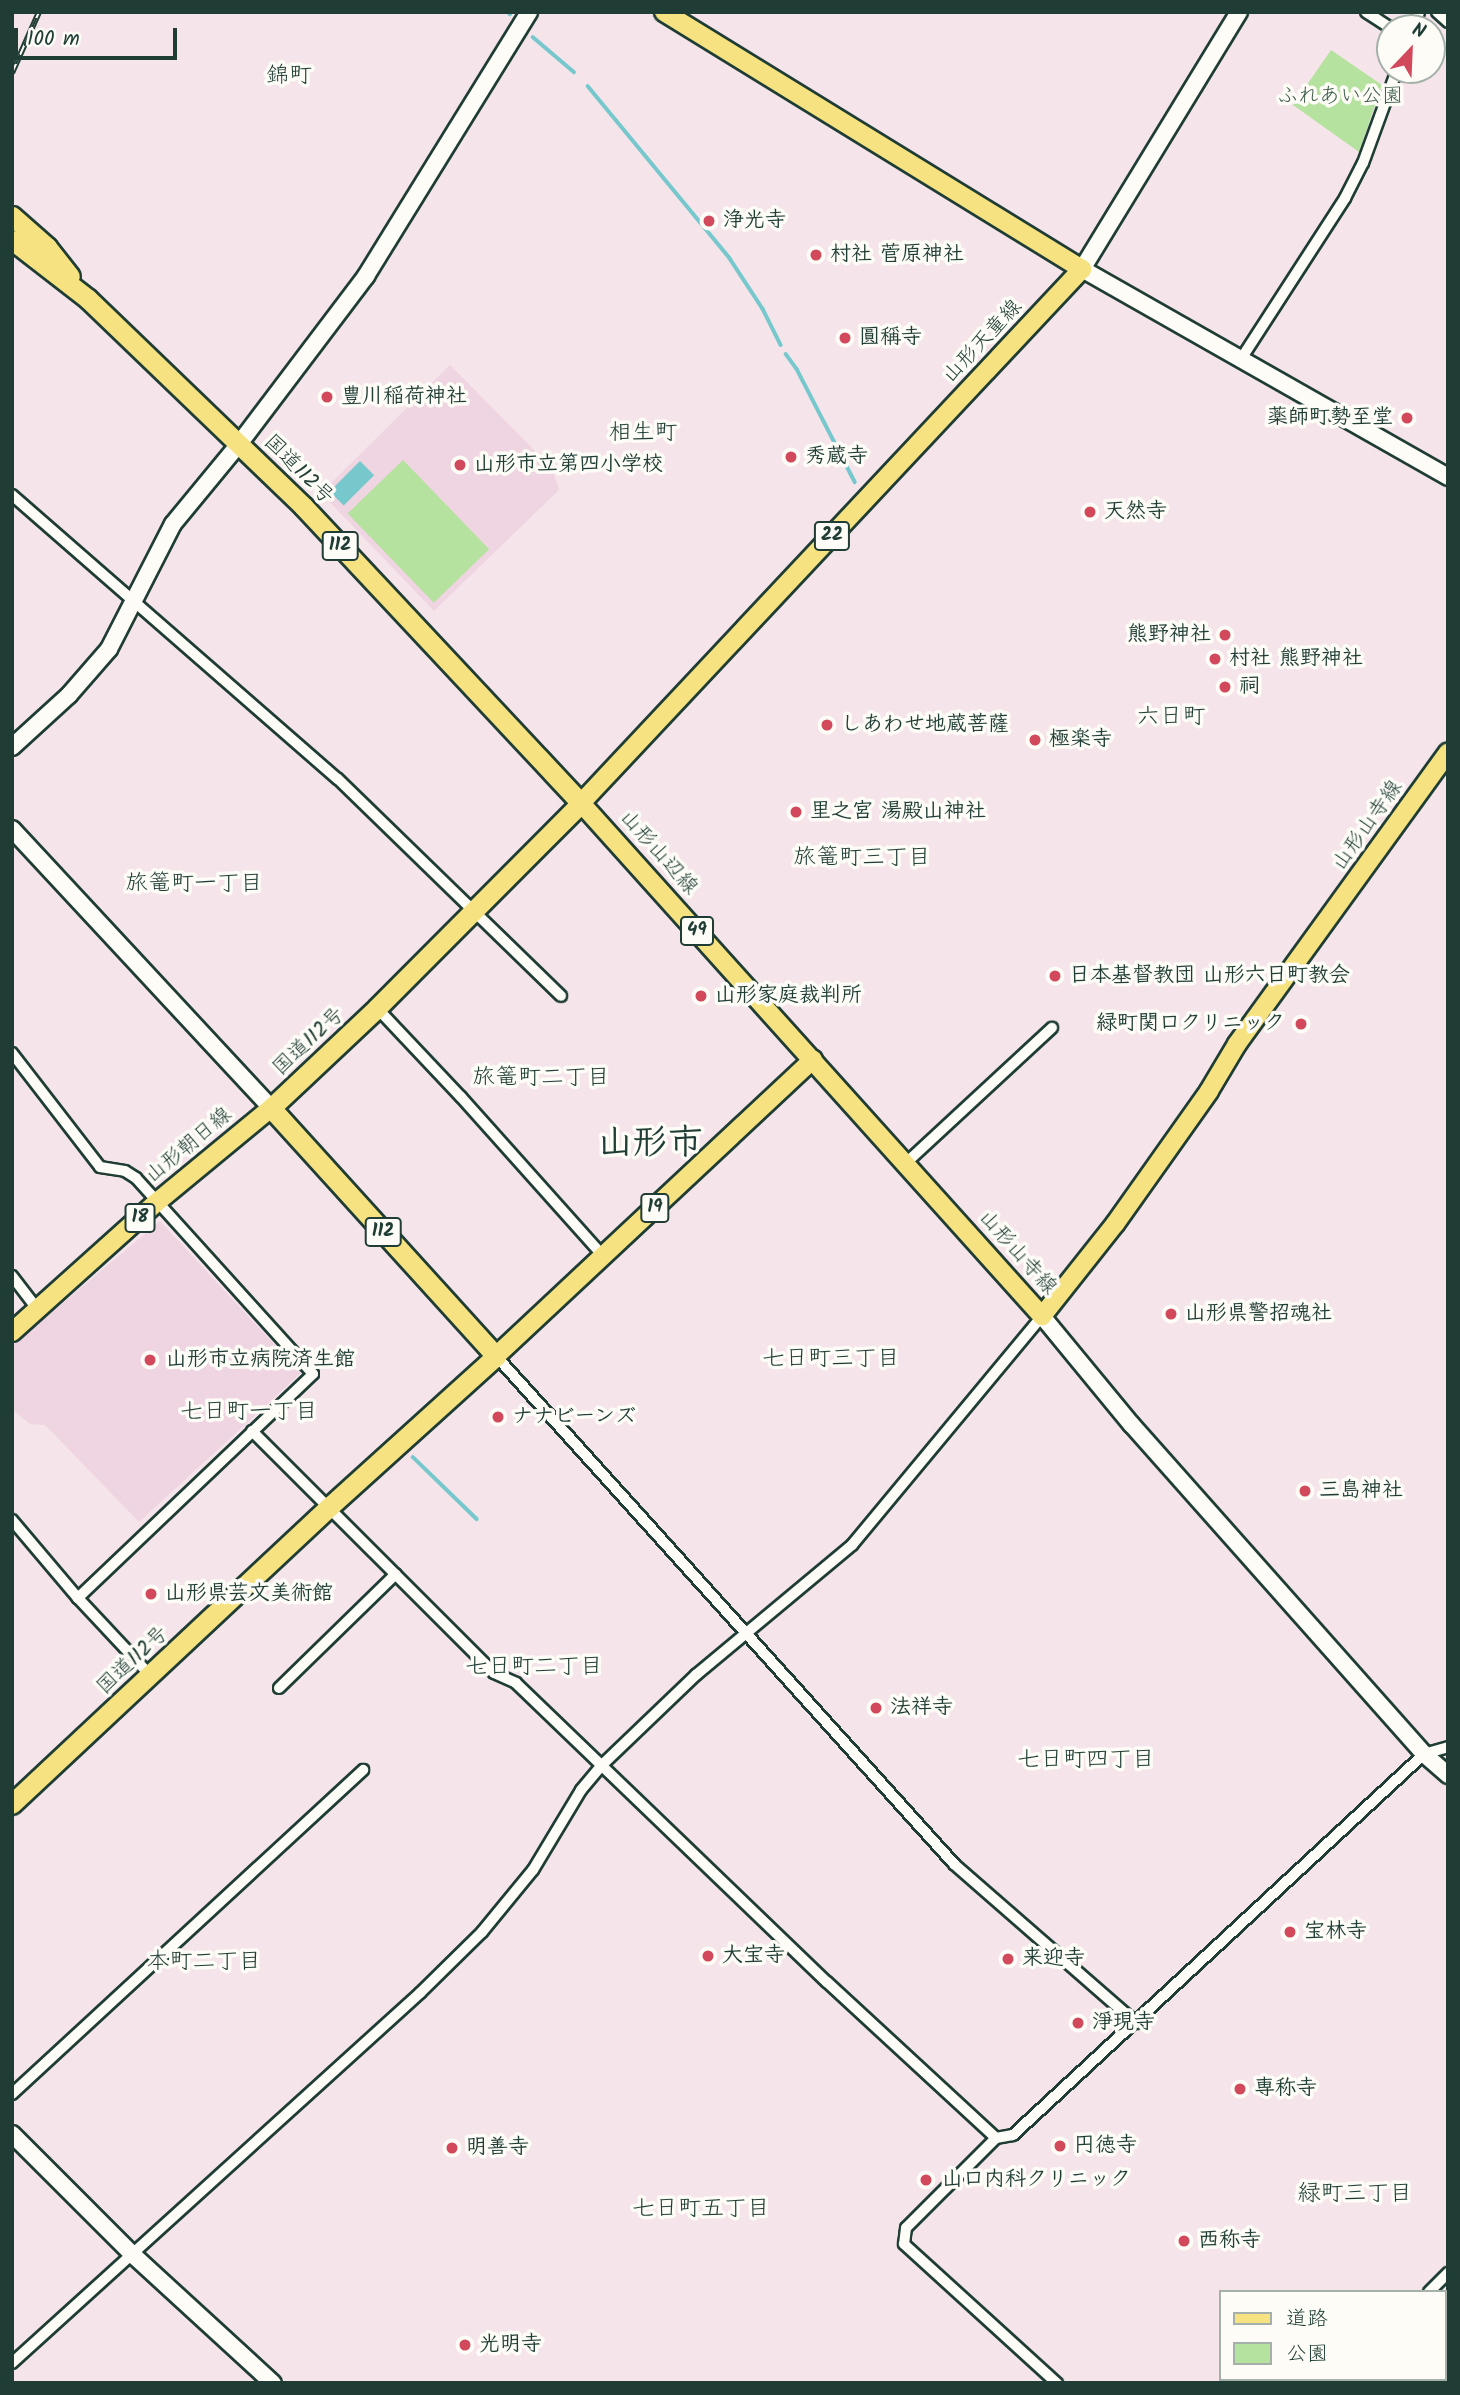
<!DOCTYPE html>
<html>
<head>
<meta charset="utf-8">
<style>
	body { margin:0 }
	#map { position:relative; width:1460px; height:2395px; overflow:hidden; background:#f5e5ea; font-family:Kalam,"Klee One",sans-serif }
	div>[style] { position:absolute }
	.built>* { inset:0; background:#efd5e1 }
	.green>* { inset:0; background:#b6e29f; transform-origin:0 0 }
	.water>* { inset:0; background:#76c8cd; transform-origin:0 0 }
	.stream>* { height:3.5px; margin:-1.75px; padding:0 1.75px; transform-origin:1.75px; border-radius:1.75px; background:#76c8cd }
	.roads { filter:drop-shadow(2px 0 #1f3d34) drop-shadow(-2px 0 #1f3d34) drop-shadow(0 2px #1f3d34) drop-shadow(0 -2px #1f3d34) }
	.street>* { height:10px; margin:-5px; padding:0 5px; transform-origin:5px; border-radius:5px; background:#fdfcf7 }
	.secondary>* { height:16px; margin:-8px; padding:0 8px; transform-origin:8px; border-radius:8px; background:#fdfcf7 }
	.primary>* { height:18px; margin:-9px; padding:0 9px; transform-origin:9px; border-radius:9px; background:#f6e281 }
	.highway>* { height:19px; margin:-9.5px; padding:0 9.5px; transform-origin:9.5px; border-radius:9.5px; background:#f6e281 }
	.rail>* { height:6px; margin-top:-3px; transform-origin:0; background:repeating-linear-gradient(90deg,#fdfcf7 0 10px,#1f3d34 0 20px); box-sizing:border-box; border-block:2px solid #1f3d34 }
	.dots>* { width:19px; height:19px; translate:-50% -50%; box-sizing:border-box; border:4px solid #fdfcf7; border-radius:50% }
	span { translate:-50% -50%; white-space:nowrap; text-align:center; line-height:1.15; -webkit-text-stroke:7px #fdfcf7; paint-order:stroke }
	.shield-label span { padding:2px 5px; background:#fdfcf7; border:2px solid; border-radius:5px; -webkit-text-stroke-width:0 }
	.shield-label { font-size:19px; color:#1f3d34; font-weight:700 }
	.park-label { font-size:21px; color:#3d5e49 }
	.poi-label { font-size:21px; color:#1f3d34; font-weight:700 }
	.left { translate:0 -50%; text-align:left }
	.right { translate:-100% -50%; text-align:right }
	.street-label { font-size:21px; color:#1f3d34 }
	.neighbourhood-label { font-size:23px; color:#1f3d34 }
	.town-label { font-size:35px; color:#1f3d34; font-weight:700 }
	.frame { position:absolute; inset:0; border:14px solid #1f3d34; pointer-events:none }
	.legend { position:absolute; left:1219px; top:2290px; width:228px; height:91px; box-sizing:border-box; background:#fdfcf7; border:2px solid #a4b0a9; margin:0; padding:9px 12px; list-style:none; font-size:21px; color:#1f3d34 }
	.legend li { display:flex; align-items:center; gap:14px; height:35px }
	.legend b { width:35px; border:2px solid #a4b0a9 }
	.north { position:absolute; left:1376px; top:14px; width:70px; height:70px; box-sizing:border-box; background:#fdfcf7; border:2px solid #a4b0a9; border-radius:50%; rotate:23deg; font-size:19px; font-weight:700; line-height:28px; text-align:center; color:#1f3d34 }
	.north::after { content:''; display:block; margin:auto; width:24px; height:32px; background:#d1495b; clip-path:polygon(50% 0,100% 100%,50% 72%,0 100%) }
	.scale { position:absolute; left:14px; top:28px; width:163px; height:32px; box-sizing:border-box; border:4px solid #1f3d34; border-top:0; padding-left:9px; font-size:21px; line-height:24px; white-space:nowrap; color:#1f3d34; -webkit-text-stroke:5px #fdfcf7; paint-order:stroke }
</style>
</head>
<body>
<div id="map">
	<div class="built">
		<i style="clip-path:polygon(450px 365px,552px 468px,559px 490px,434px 611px,321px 493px)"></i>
		<i style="clip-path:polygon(160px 1221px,301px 1373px,139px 1522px,45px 1425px,30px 1424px,12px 1409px,12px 1346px)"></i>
	</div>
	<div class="green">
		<i style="clip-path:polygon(1331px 50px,1382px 85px,1359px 152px,1293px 105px)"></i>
		<i style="left:403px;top:460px;width:124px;height:77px;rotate:46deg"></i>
	</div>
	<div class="water">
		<i style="left:360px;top:461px;width:20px;height:43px;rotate:45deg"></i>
	</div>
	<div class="stream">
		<i style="left:508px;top:12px;width:3px;rotate:45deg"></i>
		<i style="left:533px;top:37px;width:54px;rotate:40.5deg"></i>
		<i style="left:588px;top:86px;width:222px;rotate:50.5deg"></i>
		<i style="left:729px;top:257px;width:62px;rotate:56.8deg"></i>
		<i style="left:763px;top:309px;width:40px;rotate:63.4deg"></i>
		<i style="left:786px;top:354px;width:19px;rotate:54deg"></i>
		<i style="left:797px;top:369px;width:127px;rotate:62.8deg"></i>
		<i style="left:413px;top:1457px;width:89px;rotate:44.1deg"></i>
	</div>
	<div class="roads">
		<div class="street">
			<i style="left:1366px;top:12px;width:30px;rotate:33deg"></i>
			<i style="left:1437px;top:12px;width:15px;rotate:42deg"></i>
			<i style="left:1413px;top:28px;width:17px;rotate:-69deg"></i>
			<i style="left:1241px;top:359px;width:192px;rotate:-57.1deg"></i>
			<i style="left:1345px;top:198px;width:39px;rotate:-63deg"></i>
			<i style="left:1363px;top:163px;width:99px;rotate:-69.9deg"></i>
			<i style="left:12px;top:495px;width:432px;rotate:41.1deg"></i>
			<i style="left:338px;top:779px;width:311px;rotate:44.2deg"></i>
			<i style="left:377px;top:1008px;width:122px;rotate:46.7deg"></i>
			<i style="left:461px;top:1097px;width:213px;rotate:48.2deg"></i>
			<i style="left:12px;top:1053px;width:144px;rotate:52.3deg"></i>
			<i style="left:100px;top:1167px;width:25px;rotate:9deg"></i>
			<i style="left:125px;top:1171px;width:13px;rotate:32deg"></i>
			<i style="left:136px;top:1178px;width:264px;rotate:47.9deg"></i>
			<i style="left:313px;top:1374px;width:325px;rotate:136.4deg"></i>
			<i style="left:906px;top:1163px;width:199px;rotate:-42.8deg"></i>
			<i style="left:12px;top:1276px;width:43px;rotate:52.6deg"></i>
			<i style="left:496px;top:1356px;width:684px;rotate:47.96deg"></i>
			<i style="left:954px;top:1864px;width:242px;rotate:41.1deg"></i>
			<i style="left:252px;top:1431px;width:342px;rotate:45deg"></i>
			<i style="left:494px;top:1673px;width:24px;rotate:24deg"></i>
			<i style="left:516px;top:1683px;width:431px;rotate:43.9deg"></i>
			<i style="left:827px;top:1982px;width:230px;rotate:42.7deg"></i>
			<i style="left:996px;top:2138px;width:127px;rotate:135deg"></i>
			<i style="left:906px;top:2228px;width:16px;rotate:97deg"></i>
			<i style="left:904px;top:2244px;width:207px;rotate:42.3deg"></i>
			<i style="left:12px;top:1520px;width:102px;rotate:49.8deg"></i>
			<i style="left:78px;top:1598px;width:105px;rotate:46.9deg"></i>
			<i style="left:279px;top:1688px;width:163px;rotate:-44.3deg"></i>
			<i style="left:12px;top:2094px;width:478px;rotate:-42.7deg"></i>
			<i style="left:996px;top:2138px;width:17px;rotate:-10deg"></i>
			<i style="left:1013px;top:2135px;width:560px;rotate:-42.83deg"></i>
			<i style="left:1424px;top:1754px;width:25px;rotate:-16deg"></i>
			<i style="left:1429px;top:2292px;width:27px;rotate:-45deg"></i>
			<i style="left:12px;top:2363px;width:551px;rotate:-42.2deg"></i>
			<i style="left:420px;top:1993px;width:87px;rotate:-44.5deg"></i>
			<i style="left:482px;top:1932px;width:80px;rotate:-50.6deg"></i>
			<i style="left:533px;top:1870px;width:93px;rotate:-59deg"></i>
			<i style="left:581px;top:1790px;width:31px;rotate:-50deg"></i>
			<i style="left:601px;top:1766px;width:132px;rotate:-43.8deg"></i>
			<i style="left:696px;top:1675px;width:203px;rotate:-39.8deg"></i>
			<i style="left:852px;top:1545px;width:298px;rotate:-50.3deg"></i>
			<i style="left:1329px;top:2383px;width:6px;rotate:-45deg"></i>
		</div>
		<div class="secondary">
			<i style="left:1239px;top:12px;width:301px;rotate:121.4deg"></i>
			<i style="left:1082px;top:269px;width:421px;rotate:29.6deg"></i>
			<i style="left:12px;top:747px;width:77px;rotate:-42.4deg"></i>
			<i style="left:69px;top:695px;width:61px;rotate:-49deg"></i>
			<i style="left:109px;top:649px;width:140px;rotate:-62.9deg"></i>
			<i style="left:173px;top:524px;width:104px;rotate:-50.5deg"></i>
			<i style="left:239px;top:444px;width:211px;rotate:-52.9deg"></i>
			<i style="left:366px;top:276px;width:310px;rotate:-58.3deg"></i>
			<i style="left:12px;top:829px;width:381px;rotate:47.1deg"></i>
			<i style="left:1042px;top:1316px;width:141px;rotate:50.5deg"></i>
			<i style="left:1132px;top:1425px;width:440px;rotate:48.4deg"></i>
			<i style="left:1424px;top:1754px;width:32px;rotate:41deg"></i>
			<i style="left:12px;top:2134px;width:170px;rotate:45deg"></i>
			<i style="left:132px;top:2254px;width:191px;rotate:42.5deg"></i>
		</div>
		<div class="primary">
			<i style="left:664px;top:12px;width:491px;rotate:31.6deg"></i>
			<i style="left:1082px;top:269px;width:732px;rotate:133.17deg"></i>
			<i style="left:581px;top:803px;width:690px;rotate:48.06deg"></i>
			<i style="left:1042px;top:1316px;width:117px;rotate:-51.6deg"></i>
			<i style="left:1115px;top:1224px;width:163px;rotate:-54.7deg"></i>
			<i style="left:1209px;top:1091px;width:55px;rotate:-59.2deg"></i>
			<i style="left:1237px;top:1044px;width:360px;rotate:-54.1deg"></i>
			<i style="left:12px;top:1332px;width:195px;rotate:-41.9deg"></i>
			<i style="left:157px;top:1202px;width:148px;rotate:-39.5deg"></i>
			<i style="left:496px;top:1356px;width:434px;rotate:-43.1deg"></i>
		</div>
		<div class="highway">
			<i style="left:12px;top:216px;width:47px;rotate:41.5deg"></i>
			<i style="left:47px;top:247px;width:37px;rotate:52deg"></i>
			<i style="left:12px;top:240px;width:96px;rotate:37.8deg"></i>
			<i style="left:88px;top:299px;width:298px;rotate:43.9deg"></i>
			<i style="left:303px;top:506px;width:407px;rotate:46.9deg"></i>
			<i style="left:581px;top:803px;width:289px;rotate:134.9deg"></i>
			<i style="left:377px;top:1008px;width:146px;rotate:136.7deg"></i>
			<i style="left:271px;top:1108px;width:335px;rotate:47.8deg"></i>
			<i style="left:496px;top:1356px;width:224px;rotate:137.9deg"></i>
			<i style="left:330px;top:1506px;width:436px;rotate:136.9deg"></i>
		</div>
	</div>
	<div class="rail">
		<i style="left:12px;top:73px;width:67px;rotate:-66.1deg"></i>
	</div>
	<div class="dots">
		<i style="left:709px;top:221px;background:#d1495b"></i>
		<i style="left:816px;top:255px;background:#d1495b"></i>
		<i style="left:845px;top:338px;background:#d1495b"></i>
		<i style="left:327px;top:397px;background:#d1495b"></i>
		<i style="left:1407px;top:418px;background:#d1495b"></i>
		<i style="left:791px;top:457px;background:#d1495b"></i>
		<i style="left:460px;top:465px;background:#d1495b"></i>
		<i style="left:1090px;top:512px;background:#d1495b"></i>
		<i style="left:1225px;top:635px;background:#d1495b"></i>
		<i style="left:1215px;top:659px;background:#d1495b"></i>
		<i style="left:1225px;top:687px;background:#d1495b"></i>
		<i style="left:827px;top:725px;background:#d1495b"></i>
		<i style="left:1035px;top:740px;background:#d1495b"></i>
		<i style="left:796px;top:812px;background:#d1495b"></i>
		<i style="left:1055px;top:976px;background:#d1495b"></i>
		<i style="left:701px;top:996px;background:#d1495b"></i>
		<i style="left:1301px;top:1024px;background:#d1495b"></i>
		<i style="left:1171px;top:1314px;background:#d1495b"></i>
		<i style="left:150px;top:1360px;background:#d1495b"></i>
		<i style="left:498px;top:1417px;background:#d1495b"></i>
		<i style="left:1305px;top:1491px;background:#d1495b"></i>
		<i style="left:151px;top:1594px;background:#d1495b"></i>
		<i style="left:876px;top:1708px;background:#d1495b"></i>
		<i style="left:1290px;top:1932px;background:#d1495b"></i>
		<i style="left:708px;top:1956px;background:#d1495b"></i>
		<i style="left:1008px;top:1959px;background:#d1495b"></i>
		<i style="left:1078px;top:2023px;background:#d1495b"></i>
		<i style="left:1240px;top:2089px;background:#d1495b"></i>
		<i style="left:1060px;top:2146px;background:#d1495b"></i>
		<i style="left:452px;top:2148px;background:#d1495b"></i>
		<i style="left:926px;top:2180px;background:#d1495b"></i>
		<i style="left:1184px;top:2241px;background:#d1495b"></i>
		<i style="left:465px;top:2345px;background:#d1495b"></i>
	</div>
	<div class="shield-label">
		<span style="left:832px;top:536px">22</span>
		<span style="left:340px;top:546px">112</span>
		<span style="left:697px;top:931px">49</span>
		<span style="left:655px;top:1208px">19</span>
		<span style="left:140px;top:1218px">18</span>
		<span style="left:383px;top:1232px">112</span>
	</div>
	<div class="park-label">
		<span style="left:1340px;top:97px">ふれあい公園</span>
	</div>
	<div class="poi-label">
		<span class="left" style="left:723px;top:221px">浄光寺</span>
		<span class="left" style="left:830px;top:255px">村社 菅原神社</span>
		<span class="left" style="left:859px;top:338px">圓稱寺</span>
		<span class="left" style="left:341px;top:397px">豊川稲荷神社</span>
		<span class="right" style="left:1393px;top:418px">薬師町勢至堂</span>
		<span class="left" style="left:805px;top:457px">秀蔵寺</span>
		<span class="left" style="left:474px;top:465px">山形市立第四小学校</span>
		<span class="left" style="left:1104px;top:512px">天然寺</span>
		<span class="right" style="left:1211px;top:635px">熊野神社</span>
		<span class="left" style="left:1229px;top:659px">村社 熊野神社</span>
		<span class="left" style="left:1239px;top:687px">祠</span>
		<span class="left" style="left:841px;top:725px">しあわせ地蔵菩薩</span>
		<span class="left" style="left:1049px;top:740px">極楽寺</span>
		<span class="left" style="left:810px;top:812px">里之宮 湯殿山神社</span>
		<span class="left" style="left:1069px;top:976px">日本基督教団 山形六日町教会</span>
		<span class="left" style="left:715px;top:996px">山形家庭裁判所</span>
		<span class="right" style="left:1285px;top:1024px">緑町関口クリニック</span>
		<span class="left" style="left:1185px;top:1314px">山形県警招魂社</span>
		<span class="left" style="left:166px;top:1360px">山形市立病院済生館</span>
		<span class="left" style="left:512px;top:1417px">ナナビーンズ</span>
		<span class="left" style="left:1319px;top:1491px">三島神社</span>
		<span class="left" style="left:165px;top:1594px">山形県芸文美術館</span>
		<span class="left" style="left:890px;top:1708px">法祥寺</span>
		<span class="left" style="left:1304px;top:1932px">宝林寺</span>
		<span class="left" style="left:722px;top:1956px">大宝寺</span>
		<span class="left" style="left:1022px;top:1959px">来迎寺</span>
		<span class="left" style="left:1092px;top:2023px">淨現寺</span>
		<span class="left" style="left:1254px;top:2089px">専称寺</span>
		<span class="left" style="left:1074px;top:2146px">円徳寺</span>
		<span class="left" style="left:466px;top:2148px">明善寺</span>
		<span class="left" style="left:942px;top:2180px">山口内科クリニック</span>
		<span class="left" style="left:1198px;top:2241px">西称寺</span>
		<span class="left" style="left:479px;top:2345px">光明寺</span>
	</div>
	<div class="street-label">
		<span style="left:983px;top:342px;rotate:-47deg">山形天童線</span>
		<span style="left:298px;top:470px;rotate:45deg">国道112号</span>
		<span style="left:1368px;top:826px;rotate:-55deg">山形山寺線</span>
		<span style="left:658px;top:853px;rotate:48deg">山形山辺線</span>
		<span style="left:309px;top:1042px;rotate:-43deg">国道112号</span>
		<span style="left:189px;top:1146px;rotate:-40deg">山形朝日線</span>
		<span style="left:1017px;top:1253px;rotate:48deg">山形山寺線</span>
		<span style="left:133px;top:1661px;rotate:-43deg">国道112号</span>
	</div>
	<div class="neighbourhood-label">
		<span style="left:289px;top:76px">錦町</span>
		<span style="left:643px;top:433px">相生町</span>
		<span style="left:1171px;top:717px">六日町</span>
		<span style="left:862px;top:858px">旅篭町三丁目</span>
		<span style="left:194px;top:884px">旅篭町一丁目</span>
		<span style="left:541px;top:1078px">旅篭町二丁目</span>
		<span style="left:831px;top:1359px">七日町三丁目</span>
		<span style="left:249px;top:1412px">七日町一丁目</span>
		<span style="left:534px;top:1667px">七日町二丁目</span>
		<span style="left:1086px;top:1760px">七日町四丁目</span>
		<span style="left:204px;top:1962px">本町二丁目</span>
		<span style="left:1355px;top:2194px">緑町三丁目</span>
		<span style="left:701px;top:2209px">七日町五丁目</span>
	</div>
	<div class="town-label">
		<span style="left:650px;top:1144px">山形市</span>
	</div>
	<div class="frame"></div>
	<ul class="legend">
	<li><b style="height:9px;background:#f6e281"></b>道路</li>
	<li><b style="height:19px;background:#b6e29f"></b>公園</li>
	</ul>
	<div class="north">N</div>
	<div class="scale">100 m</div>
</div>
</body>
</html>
